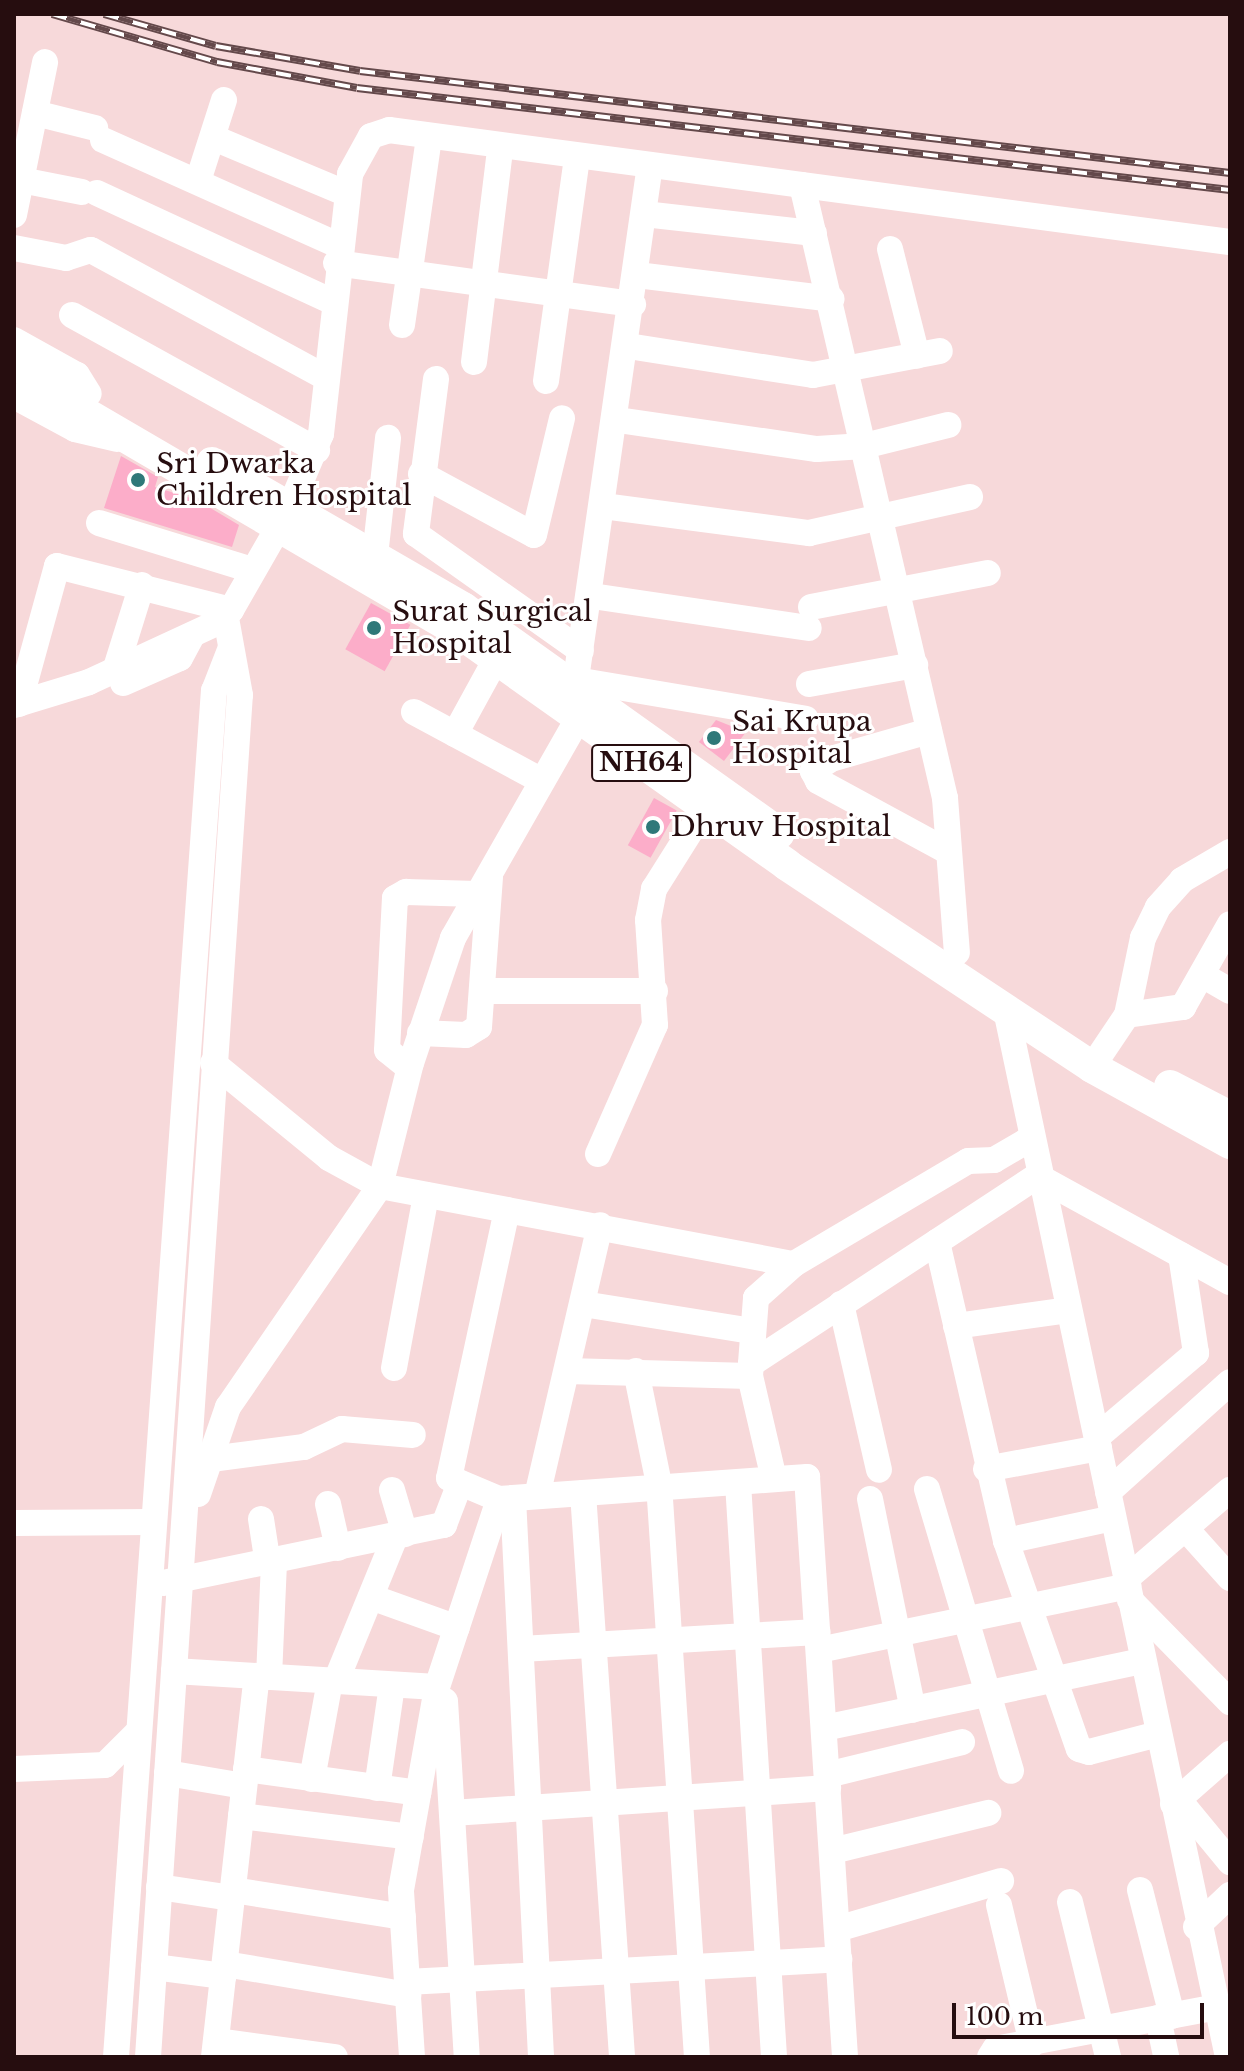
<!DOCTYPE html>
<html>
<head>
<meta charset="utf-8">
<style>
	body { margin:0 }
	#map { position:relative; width:1244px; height:2071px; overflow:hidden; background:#f7d9da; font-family:"Libre Baskerville",serif }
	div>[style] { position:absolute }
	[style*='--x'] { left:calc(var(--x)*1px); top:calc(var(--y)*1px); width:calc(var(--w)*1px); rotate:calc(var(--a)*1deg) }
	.building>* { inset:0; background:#fcadc9; transform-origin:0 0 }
	.minor>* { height:26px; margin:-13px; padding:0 13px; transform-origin:13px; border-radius:13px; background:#fff }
	.major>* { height:32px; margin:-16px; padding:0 16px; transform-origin:16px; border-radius:16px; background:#fff }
	.rail>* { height:8px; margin-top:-4px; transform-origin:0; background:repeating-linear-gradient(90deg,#fff 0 15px,#64494b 0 30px); box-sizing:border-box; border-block:2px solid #64494b }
	.dots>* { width:22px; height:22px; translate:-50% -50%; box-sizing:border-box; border:4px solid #fff; border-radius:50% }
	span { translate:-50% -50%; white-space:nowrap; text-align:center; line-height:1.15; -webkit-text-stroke:6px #fff; paint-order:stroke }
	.shield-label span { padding:2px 6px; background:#fff; border:2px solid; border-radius:6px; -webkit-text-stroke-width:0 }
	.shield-label { font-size:26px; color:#260d0f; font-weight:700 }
	.poi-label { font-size:28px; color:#260d0f }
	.left { translate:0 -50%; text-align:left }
	.frame { position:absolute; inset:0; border:16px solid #260d0f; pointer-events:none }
	.scale { position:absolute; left:952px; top:2003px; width:252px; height:36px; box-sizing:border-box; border:4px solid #260d0f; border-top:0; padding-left:10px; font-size:24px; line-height:28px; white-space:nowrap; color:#260d0f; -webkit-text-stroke:6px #fff; paint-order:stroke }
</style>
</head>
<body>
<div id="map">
	<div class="building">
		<div style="clip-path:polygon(121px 456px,158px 477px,155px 487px,197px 500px,239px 525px,232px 547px,104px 508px)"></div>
		<div style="left:371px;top:603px;width:45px;height:53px;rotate:29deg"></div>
		<div style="clip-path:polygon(716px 720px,746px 732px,724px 761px,699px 742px)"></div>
		<div style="left:654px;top:798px;width:26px;height:54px;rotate:29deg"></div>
	</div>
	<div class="minor">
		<div style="--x:35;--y:113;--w:62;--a:14"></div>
		<div style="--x:214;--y:138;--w:144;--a:22.8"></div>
		<div style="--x:103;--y:140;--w:257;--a:24.1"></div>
		<div style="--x:21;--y:180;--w:62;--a:11.1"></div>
		<div style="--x:198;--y:181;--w:85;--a:-72.2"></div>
		<div style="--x:802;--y:185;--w:629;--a:76.87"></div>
		<div style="--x:945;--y:798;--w:155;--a:85.6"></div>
		<div style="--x:97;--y:193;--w:260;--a:24.8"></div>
		<div style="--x:644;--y:214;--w:171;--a:6.4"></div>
		<div style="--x:14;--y:215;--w:156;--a:-78.5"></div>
		<div style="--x:14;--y:248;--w:53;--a:10.9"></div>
		<div style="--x:66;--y:258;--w:26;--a:-18"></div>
		<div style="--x:91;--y:250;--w:268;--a:28.5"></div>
		<div style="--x:890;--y:249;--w:110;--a:75.8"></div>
		<div style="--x:336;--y:263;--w:300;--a:7.9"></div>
		<div style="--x:637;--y:275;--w:196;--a:7"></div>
		<div style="--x:72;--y:315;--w:280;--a:28.9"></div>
		<div style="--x:402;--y:325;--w:190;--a:-81.8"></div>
		<div style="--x:14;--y:340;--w:72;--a:29.1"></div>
		<div style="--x:77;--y:375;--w:22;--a:58"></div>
		<div style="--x:628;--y:346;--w:187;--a:8.9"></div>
		<div style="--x:813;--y:375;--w:129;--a:-10.7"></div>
		<div style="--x:474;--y:362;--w:214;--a:-83"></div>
		<div style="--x:436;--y:379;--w:156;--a:97.4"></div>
		<div style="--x:416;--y:534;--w:202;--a:35.3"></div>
		<div style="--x:546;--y:381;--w:224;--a:-82.1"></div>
		<div style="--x:14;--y:396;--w:69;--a:28.4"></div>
		<div style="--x:75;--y:429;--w:43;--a:13.4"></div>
		<div style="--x:618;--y:420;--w:201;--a:8.3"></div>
		<div style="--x:817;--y:449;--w:47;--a:-3.7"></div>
		<div style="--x:864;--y:446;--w:87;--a:-14"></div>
		<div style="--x:421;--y:474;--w:128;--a:28.4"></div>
		<div style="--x:534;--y:535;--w:120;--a:-76.5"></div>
		<div style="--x:603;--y:506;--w:208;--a:7.5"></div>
		<div style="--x:809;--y:533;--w:165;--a:-12.6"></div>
		<div style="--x:99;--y:523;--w:160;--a:17.1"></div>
		<div style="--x:375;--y:556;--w:119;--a:-83.7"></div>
		<div style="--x:592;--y:596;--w:219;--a:8.4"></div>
		<div style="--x:811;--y:607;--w:180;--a:-10.9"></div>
		<div style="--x:115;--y:671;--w:90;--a:-72.6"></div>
		<div style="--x:576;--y:680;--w:233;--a:9.6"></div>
		<div style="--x:123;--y:683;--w:62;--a:-23.7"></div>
		<div style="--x:180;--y:658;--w:26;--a:-62"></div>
		<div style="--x:809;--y:684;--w:108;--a:-10.2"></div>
		<div style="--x:575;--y:686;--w:526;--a:-81.81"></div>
		<div style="--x:19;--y:704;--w:143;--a:-74.6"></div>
		<div style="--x:57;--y:566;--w:179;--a:14.2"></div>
		<div style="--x:14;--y:705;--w:78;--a:-17"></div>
		<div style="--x:89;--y:682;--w:143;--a:-24.8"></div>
		<div style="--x:219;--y:622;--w:17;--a:-45"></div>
		<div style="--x:231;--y:610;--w:119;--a:-60.2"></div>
		<div style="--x:290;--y:507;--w:79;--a:-67"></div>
		<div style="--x:321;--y:434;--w:262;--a:-83.6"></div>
		<div style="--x:350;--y:174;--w:43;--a:-61.1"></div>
		<div style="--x:371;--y:136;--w:19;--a:-18"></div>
		<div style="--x:389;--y:130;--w:848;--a:7.59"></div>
		<div style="--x:414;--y:712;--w:145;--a:28.3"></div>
		<div style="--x:929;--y:731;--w:102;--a:164.1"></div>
		<div style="--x:831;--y:759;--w:22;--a:146"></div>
		<div style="--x:813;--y:771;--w:11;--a:63"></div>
		<div style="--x:818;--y:781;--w:147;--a:28.5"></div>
		<div style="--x:455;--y:734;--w:85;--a:-61.3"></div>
		<div style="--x:1204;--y:976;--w:30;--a:30"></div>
		<div style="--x:484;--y:991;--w:171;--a:0"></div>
		<div style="--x:1006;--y:1010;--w:1070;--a:78.03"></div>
		<div style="--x:1127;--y:1015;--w:57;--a:-8.1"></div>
		<div style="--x:1183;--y:1007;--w:95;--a:-60.5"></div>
		<div style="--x:420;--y:1033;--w:46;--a:2.5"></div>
		<div style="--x:466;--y:1035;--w:15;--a:-32"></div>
		<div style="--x:479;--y:1027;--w:150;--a:-85.8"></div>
		<div style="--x:213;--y:1063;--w:150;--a:39.3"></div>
		<div style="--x:329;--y:1158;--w:58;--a:28.8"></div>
		<div style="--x:380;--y:1186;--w:421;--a:10.7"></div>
		<div style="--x:1092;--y:1067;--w:63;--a:-56.1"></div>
		<div style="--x:1127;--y:1015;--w:79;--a:-78.3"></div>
		<div style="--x:1143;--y:938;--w:34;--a:-64"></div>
		<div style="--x:1158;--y:907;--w:36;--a:-48"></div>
		<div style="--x:1182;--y:880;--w:56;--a:-30.3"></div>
		<div style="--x:409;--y:1068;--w:28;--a:-141"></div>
		<div style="--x:387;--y:1050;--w:152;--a:-87"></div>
		<div style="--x:395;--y:898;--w:13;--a:-29"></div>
		<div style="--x:406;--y:892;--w:71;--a:1.6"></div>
		<div style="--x:598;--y:1154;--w:141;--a:-66.2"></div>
		<div style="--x:655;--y:1025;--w:105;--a:-93.8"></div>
		<div style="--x:648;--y:920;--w:32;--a:-79"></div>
		<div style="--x:654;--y:889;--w:96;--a:-57.8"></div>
		<div style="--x:507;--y:1210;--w:274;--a:102.2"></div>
		<div style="--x:449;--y:1478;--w:54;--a:22.8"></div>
		<div style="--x:499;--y:1499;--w:309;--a:-4.1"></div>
		<div style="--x:807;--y:1477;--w:581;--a:86.25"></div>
		<div style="--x:937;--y:1242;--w:307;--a:77"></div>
		<div style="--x:1006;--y:1541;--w:220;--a:70.7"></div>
		<div style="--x:1079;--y:1749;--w:10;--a:17"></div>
		<div style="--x:1089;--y:1752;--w:71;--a:-14.6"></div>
		<div style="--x:583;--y:1304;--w:170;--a:9.1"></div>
		<div style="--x:841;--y:1304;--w:170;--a:77.1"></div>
		<div style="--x:956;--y:1326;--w:113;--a:-8.1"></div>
		<div style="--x:751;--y:1364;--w:342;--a:-33.3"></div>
		<div style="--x:1037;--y:1176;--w:220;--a:28.8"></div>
		<div style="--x:394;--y:1368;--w:176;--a:-79.5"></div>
		<div style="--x:567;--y:1371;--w:183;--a:1.6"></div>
		<div style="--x:636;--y:1371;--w:115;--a:78.5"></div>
		<div style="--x:659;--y:1484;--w:574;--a:86.21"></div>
		<div style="--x:1097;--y:1437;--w:130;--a:-40.3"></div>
		<div style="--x:1196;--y:1353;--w:99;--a:-98.7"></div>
		<div style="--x:211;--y:1459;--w:94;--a:-7.4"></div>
		<div style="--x:304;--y:1447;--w:42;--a:-25.3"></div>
		<div style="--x:342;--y:1429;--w:71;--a:4.8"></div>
		<div style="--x:986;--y:1469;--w:115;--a:-10.5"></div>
		<div style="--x:774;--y:1479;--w:106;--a:-103.1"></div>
		<div style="--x:750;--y:1376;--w:78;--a:-85.6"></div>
		<div style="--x:756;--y:1298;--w:51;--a:-41.8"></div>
		<div style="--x:794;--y:1264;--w:202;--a:-30.6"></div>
		<div style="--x:968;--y:1161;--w:26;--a:-2"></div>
		<div style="--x:994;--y:1160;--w:42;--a:-30.3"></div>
		<div style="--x:738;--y:1483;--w:575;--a:86.41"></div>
		<div style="--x:927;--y:1489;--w:294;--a:73.4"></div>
		<div style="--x:392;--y:1490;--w:46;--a:73.5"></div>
		<div style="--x:1108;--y:1492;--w:164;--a:-42"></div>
		<div style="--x:583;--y:1493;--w:565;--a:86.04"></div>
		<div style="--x:198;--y:1494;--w:92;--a:-71"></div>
		<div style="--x:228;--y:1407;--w:268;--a:-55.5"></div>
		<div style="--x:380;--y:1186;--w:127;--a:-75.9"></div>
		<div style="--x:411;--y:1063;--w:132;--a:-71.4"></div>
		<div style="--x:453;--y:938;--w:274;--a:-60.3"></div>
		<div style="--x:537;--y:1496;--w:278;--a:-76.9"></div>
		<div style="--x:513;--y:1498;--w:560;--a:87.13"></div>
		<div style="--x:870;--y:1499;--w:215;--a:78.5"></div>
		<div style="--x:328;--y:1504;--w:45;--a:77.2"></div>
		<div style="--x:261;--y:1519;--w:46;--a:81.2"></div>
		<div style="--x:14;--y:1523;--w:137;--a:-0.4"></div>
		<div style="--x:1186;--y:1529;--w:66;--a:48.1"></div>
		<div style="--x:1006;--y:1541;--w:109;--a:-12.1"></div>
		<div style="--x:1126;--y:1579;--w:137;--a:-40.6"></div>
		<div style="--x:163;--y:1583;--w:287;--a:-11.7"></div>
		<div style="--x:444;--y:1525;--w:45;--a:-69.1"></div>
		<div style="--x:371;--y:1597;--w:91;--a:19.8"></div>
		<div style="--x:1130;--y:1600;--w:143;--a:45.6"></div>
		<div style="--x:521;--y:1649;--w:297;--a:-3.3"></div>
		<div style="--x:819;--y:1650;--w:316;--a:-11.7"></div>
		<div style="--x:174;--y:1671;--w:263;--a:3.5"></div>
		<div style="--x:269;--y:1677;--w:114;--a:-87.5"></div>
		<div style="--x:336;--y:1681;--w:156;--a:-67.7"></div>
		<div style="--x:445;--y:1701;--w:357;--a:86.5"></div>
		<div style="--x:824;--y:1728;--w:326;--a:-11.9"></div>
		<div style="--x:14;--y:1769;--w:91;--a:-2.5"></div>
		<div style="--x:105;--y:1765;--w:45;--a:-45"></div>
		<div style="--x:246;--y:1769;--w:174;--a:7.9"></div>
		<div style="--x:167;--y:1773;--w:78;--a:9.6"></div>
		<div style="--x:827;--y:1775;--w:139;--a:-13.7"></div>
		<div style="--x:312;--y:1779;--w:100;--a:-79.6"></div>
		<div style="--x:377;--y:1788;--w:104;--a:-81.7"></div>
		<div style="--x:1178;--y:1799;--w:82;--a:50.5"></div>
		<div style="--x:1173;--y:1804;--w:76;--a:-41.3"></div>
		<div style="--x:452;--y:1813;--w:377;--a:-3.8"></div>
		<div style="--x:241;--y:1816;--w:171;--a:7"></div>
		<div style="--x:832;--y:1851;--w:161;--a:-13.7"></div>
		<div style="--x:159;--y:1887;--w:74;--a:8.6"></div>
		<div style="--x:233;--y:1890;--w:172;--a:9"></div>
		<div style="--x:1140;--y:1890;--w:130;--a:75.7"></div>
		<div style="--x:1070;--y:1902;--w:160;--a:76.2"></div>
		<div style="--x:999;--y:1905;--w:143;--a:76.6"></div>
		<div style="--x:1196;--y:1927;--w:47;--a:-43.3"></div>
		<div style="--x:837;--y:1929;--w:171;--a:-16.3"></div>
		<div style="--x:225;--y:1964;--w:186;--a:9.6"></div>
		<div style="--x:154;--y:1967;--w:70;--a:7.4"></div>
		<div style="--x:407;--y:1982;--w:433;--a:-3"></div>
		<div style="--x:1158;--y:2018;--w:40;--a:78"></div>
		<div style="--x:216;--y:2041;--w:120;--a:7.7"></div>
		<div style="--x:116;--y:2057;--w:1370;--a:-85.9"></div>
		<div style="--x:214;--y:691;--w:44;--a:-68.7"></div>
		<div style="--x:148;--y:2057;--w:1365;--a:-86.14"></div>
		<div style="--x:240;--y:695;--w:78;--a:-100.3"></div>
		<div style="--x:214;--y:2057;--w:383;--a:-83.6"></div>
		<div style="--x:412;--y:2057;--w:167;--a:-93.8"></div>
		<div style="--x:401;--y:1890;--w:206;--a:-79.9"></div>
		<div style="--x:437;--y:1687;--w:198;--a:-71.7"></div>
		<div style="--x:990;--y:2057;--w:9;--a:-58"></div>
		<div style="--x:995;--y:2049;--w:227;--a:-10.7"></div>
	</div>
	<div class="major">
		<div style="--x:14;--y:364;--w:43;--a:28.9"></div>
		<div style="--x:52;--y:385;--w:35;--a:43"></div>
		<div style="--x:78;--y:409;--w:431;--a:30.3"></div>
		<div style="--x:450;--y:626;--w:413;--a:35.3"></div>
		<div style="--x:787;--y:865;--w:366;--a:33.5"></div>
		<div style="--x:1092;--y:1067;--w:158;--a:28.8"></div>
		<div style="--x:212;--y:463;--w:290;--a:30"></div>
		<div style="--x:463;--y:608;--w:388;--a:35.5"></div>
		<div style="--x:1170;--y:1086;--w:68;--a:27.3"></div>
	</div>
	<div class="rail">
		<div style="--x:52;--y:14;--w:172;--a:16.2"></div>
		<div style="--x:217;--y:62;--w:142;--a:10.5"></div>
		<div style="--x:357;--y:88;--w:879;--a:6.66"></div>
		<div style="--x:104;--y:14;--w:116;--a:15.9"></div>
		<div style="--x:216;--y:46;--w:146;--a:9.8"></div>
		<div style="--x:360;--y:71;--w:876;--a:6.69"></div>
	</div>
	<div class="dots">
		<div style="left:138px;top:480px;background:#2f7879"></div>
		<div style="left:374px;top:628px;background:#2f7879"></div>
		<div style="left:714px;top:738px;background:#2f7879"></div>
		<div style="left:653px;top:827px;background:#2f7879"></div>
	</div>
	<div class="shield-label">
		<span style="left:641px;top:763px">NH64</span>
	</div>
	<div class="poi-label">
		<span class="left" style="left:156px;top:480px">Sri Dwarka<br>Children Hospital</span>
		<span class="left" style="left:392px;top:628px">Surat Surgical<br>Hospital</span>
		<span class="left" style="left:732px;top:738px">Sai Krupa<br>Hospital</span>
		<span class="left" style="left:671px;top:827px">Dhruv Hospital</span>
	</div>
	<div class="frame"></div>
	<div class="scale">100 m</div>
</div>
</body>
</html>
